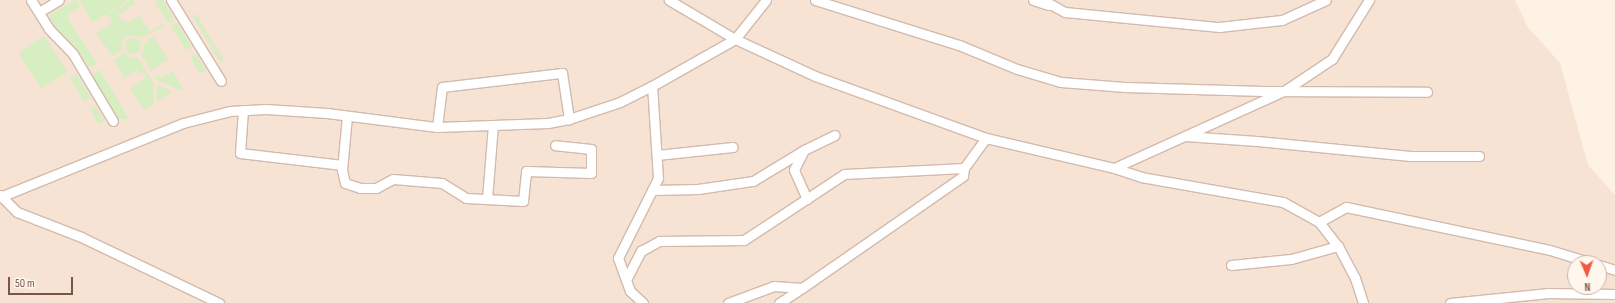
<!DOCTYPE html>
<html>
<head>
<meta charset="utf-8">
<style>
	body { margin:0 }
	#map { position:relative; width:1615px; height:303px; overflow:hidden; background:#fef2e5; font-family:"Sofia Sans Condensed",sans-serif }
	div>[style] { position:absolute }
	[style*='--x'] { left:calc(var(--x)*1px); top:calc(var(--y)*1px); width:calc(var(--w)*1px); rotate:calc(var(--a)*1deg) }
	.residential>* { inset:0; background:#f6e3d3 }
	.green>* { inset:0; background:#d7edc2; transform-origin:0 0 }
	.round { border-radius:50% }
	.roads { filter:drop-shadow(1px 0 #d3baac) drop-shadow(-1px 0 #d3baac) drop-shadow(0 1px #d3baac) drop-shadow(0 -1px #d3baac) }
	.minor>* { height:9px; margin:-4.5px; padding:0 4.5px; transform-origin:4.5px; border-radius:4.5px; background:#fff }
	span { translate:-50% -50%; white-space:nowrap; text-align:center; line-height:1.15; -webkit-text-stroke:4px #fff6ed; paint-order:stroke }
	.north { position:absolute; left:1567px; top:255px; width:40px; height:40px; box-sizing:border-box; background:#fff6ed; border:1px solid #c9b6ab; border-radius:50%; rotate:178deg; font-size:11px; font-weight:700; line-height:16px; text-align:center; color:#795548 }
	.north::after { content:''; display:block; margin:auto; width:14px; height:18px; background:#f05a42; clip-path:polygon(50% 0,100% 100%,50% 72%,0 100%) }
	.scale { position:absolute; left:8px; top:277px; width:65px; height:18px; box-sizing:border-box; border:2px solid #795548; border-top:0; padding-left:5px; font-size:12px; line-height:14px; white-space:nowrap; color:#795548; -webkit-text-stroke:3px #fff6ed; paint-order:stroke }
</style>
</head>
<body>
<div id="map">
	<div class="residential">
		<div style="clip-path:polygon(evenodd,0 0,1515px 0,1527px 26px,1560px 63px,1588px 165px,1615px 195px,1615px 303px,0 303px,0 0,1575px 263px,1599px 263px,1599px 287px,1575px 287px,1575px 263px)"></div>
	</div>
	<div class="green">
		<div style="clip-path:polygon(75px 0,77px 0,81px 6px,68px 14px,69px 16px,67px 17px,97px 64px,89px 68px,80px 53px,55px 26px,49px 15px)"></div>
		<div style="clip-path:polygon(82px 0,126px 0,127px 1px,93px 22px,80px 1px)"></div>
		<div style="clip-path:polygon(128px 0,133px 0,135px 4px,118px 15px,122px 21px,125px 20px,128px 23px,140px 16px,150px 31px,163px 24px,164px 26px,141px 38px,135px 35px,127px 36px,122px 41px,122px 50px,112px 56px,96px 33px,113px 22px,110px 16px,107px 17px,106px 15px,129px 2px)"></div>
		<div style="clip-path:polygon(158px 0,163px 0,174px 20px,168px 23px,155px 2px)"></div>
		<div style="left:196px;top:14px;width:54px;height:4px;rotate:59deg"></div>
		<div style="left:177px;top:23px;width:28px;height:7px;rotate:58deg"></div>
		<div style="left:44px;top:36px;width:43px;height:31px;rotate:57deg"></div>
		<div style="clip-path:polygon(153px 37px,168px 59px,152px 70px,155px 77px,159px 75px,161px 78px,173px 71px,183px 88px,179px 90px,157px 80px,141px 54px,144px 48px,144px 43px)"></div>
		<div class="round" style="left:125px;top:38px;width:16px;height:16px"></div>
		<div style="clip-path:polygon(124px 53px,130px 57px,137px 57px,154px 83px,153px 104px,144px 110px,130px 89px,146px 78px,143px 72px,140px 74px,137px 70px,125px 78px,114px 60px)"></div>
		<div style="left:196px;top:54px;width:19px;height:7px;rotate:58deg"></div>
		<div style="clip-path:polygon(100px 70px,129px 119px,117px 119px,92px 74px)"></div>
		<div style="left:76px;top:74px;width:28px;height:8px;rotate:58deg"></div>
		<div style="clip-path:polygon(158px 85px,172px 92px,157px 102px,157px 87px)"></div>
		<div style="left:96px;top:106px;width:17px;height:7px;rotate:59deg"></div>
	</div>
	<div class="roads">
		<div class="minor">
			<div style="--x:31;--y:0;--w:34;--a:58"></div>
			<div style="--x:49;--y:29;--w:35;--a:46"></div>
			<div style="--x:73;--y:54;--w:78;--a:59.2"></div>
			<div style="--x:171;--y:0;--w:95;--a:58.3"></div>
			<div style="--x:766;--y:0;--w:50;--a:128.5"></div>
			<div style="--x:735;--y:39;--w:88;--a:24.8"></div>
			<div style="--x:815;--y:76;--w:182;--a:19.9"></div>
			<div style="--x:986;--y:138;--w:131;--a:13.2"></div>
			<div style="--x:1114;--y:168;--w:28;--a:18"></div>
			<div style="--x:1141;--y:177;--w:144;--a:10"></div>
			<div style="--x:1283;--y:202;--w:41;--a:29.1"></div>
			<div style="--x:1319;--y:222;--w:31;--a:52"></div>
			<div style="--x:1338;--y:246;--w:36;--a:62"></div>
			<div style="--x:1355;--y:278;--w:26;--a:72"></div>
			<div style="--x:815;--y:0;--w:151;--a:17.4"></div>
			<div style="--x:959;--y:45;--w:63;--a:22.5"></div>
			<div style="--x:1017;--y:69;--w:46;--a:16.5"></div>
			<div style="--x:1061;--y:82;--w:64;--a:4.5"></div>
			<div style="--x:1125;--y:87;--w:138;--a:1.7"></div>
			<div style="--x:1263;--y:91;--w:164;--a:0.3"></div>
			<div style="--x:1033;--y:0;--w:16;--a:18"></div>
			<div style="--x:1043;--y:0;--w:25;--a:29"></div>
			<div style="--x:1065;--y:12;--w:155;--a:5.6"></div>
			<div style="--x:1219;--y:27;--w:63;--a:-6.3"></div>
			<div style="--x:1282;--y:20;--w:48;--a:-24.4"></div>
			<div style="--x:39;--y:12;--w:23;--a:-31"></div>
			<div style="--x:243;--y:110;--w:43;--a:94"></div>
			<div style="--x:240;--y:153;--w:103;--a:6.7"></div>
			<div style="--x:347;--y:116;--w:54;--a:95.3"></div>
			<div style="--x:342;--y:170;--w:13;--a:77"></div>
			<div style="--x:345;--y:183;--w:16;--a:18"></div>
			<div style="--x:360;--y:188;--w:16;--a:0"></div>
			<div style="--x:376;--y:188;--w:19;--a:-28"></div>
			<div style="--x:393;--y:179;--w:49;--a:4.7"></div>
			<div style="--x:442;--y:183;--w:28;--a:32"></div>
			<div style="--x:466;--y:198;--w:57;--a:3"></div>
			<div style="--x:523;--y:201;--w:30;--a:-84"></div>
			<div style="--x:526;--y:171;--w:65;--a:1.8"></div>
			<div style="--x:591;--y:173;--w:24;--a:-90"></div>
			<div style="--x:591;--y:149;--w:36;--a:-174"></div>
			<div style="--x:437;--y:127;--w:40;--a:-82.9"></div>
			<div style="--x:442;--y:87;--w:121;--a:-6.7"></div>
			<div style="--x:562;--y:73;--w:47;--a:81.3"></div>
			<div style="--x:1185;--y:136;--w:72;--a:4"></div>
			<div style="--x:1257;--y:141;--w:154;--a:5.6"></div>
			<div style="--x:1410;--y:156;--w:69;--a:0"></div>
			<div style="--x:804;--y:150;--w:22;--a:117"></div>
			<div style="--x:794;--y:170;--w:32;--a:66"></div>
			<div style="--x:657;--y:155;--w:76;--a:-6"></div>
			<div style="--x:1114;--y:168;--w:187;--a:-24.4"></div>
			<div style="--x:1284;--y:91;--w:58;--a:-33.7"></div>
			<div style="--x:1332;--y:59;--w:70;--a:-57.9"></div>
			<div style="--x:652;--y:190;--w:46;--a:-1.2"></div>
			<div style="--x:698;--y:189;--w:56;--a:-8.3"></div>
			<div style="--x:753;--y:181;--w:60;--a:-31.3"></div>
			<div style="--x:804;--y:150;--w:34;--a:-26"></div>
			<div style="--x:0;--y:195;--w:24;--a:45"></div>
			<div style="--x:17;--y:212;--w:69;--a:21.3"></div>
			<div style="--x:81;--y:237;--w:153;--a:25.6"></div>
			<div style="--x:0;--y:197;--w:197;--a:-22"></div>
			<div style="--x:183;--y:123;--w:49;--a:-14.3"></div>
			<div style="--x:230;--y:111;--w:36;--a:-3"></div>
			<div style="--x:266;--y:109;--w:61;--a:3.8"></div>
			<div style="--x:327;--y:113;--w:111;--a:7.3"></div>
			<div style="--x:437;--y:127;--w:111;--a:-2.1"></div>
			<div style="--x:548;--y:123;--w:21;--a:-11"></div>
			<div style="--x:569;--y:119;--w:54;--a:-18.4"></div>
			<div style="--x:620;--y:102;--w:36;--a:-27"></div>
			<div style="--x:652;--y:86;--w:95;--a:-29.5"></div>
			<div style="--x:735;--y:39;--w:77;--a:-149.4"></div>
			<div style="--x:487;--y:199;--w:74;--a:-85.4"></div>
			<div style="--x:1319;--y:222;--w:31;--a:-29"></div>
			<div style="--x:1346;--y:207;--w:208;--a:11.9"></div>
			<div style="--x:1550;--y:250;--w:44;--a:17.2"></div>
			<div style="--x:1231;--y:265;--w:60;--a:-5.7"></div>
			<div style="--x:1291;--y:259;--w:49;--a:-15.5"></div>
			<div style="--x:1599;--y:265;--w:17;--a:17"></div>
			<div style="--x:626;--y:280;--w:33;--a:-63"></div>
			<div style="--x:641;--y:251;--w:21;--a:-29"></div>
			<div style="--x:659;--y:241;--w:85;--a:-0.7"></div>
			<div style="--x:744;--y:240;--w:120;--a:-33.4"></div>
			<div style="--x:844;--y:174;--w:120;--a:-2.9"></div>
			<div style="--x:643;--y:303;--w:18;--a:-137"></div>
			<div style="--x:630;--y:291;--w:35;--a:-110"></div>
			<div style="--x:618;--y:258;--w:89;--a:-63.4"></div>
			<div style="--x:658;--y:178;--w:92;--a:-93.7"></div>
			<div style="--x:728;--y:303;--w:49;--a:-20.3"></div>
			<div style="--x:774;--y:286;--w:28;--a:4"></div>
			<div style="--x:802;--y:288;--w:196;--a:-34.8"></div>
			<div style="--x:963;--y:176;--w:8;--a:-83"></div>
			<div style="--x:964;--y:168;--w:37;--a:-54"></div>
			<div style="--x:779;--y:303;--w:27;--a:-33"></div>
			<div style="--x:1450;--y:303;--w:99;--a:-5.8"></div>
			<div style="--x:1548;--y:293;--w:67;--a:0.9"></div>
		</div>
	</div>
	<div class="north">N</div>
	<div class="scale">50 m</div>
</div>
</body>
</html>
